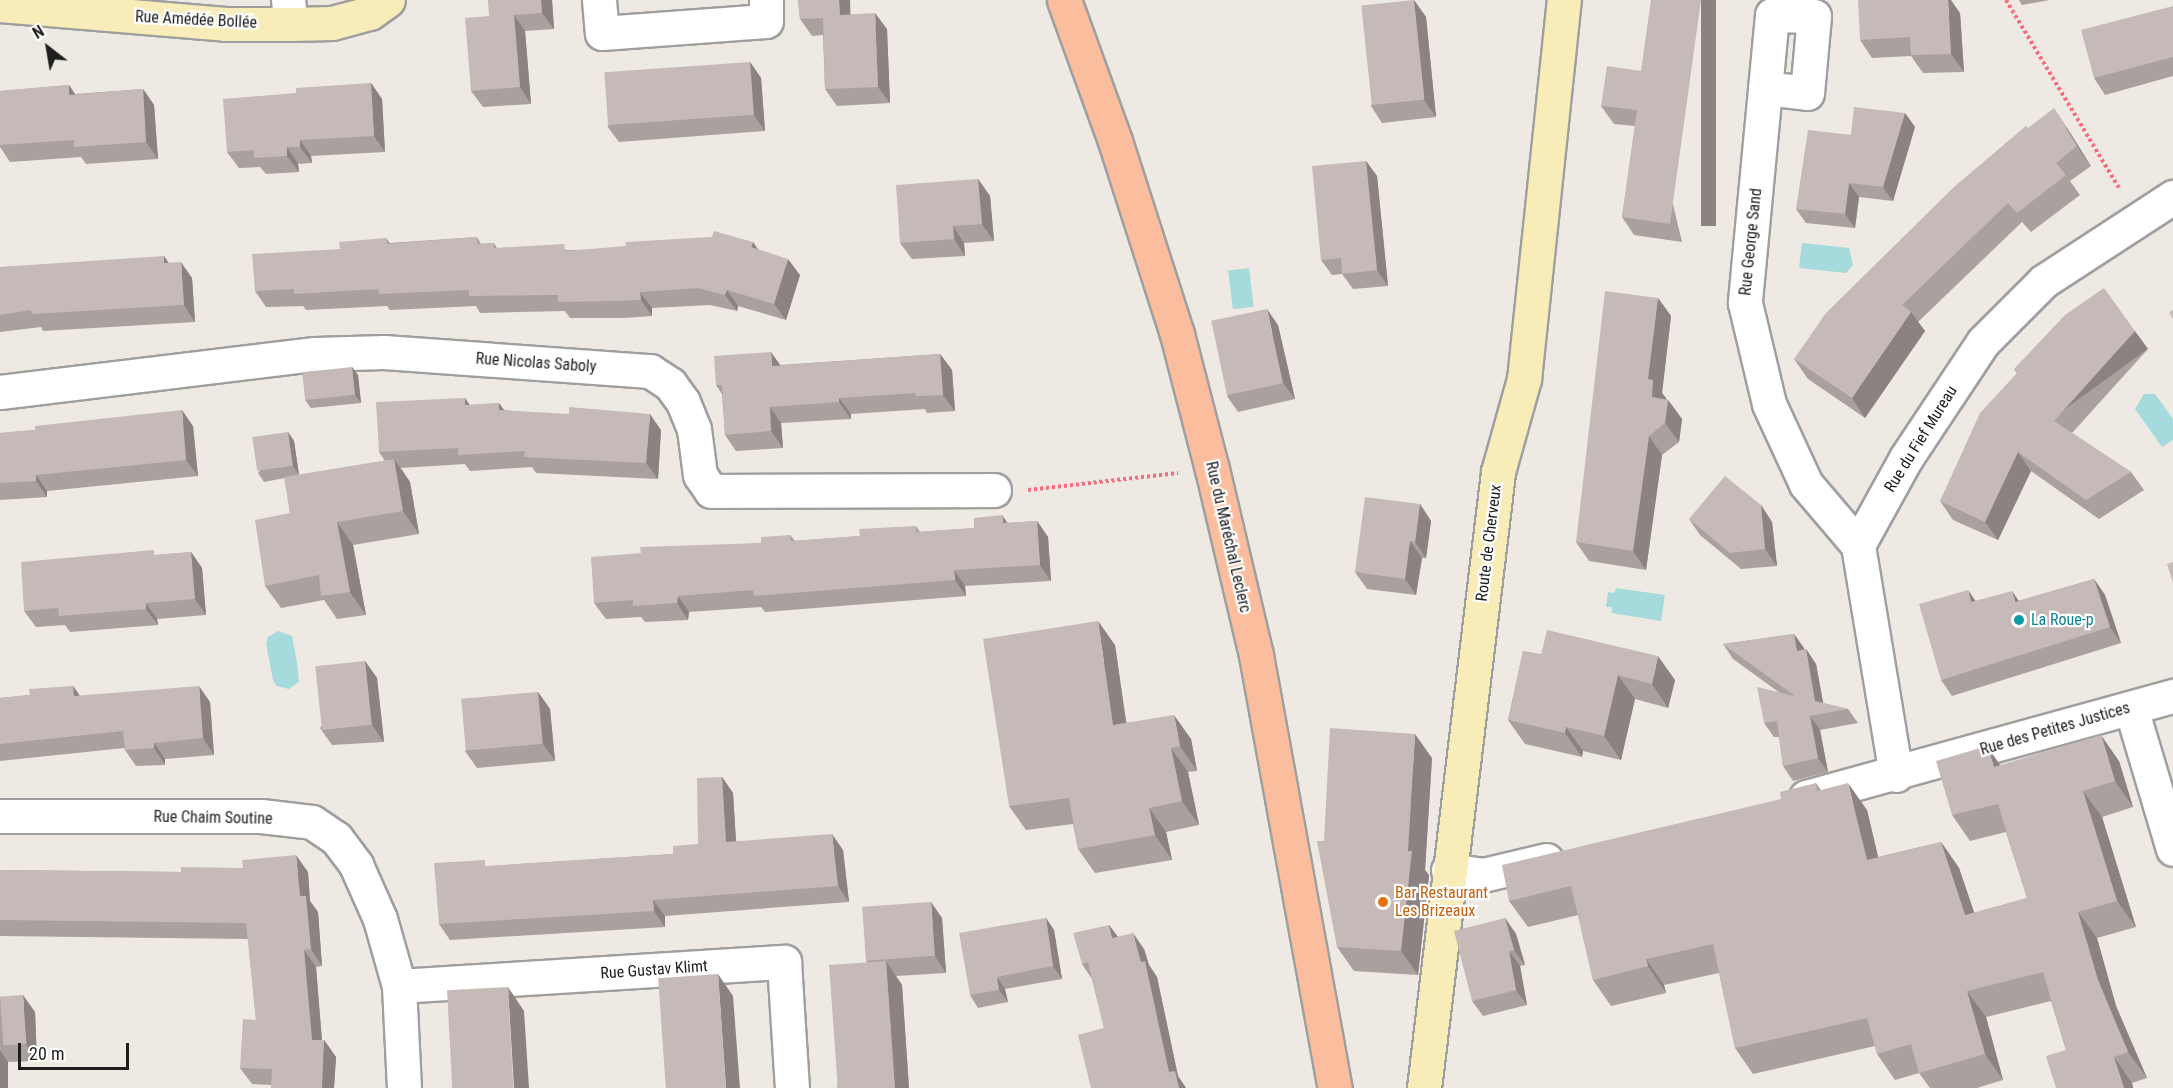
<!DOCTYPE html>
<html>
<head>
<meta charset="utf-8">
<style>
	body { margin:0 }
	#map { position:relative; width:2173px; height:1088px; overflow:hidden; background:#efe9e4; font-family:"Roboto Condensed",sans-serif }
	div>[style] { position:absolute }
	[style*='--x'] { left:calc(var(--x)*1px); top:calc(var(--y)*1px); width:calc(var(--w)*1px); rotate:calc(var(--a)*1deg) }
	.water>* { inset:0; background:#a5dbdc; transform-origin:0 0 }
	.path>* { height:4px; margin-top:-2px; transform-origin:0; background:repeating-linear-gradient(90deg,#f76d7e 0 3px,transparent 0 6px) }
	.roads { filter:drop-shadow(2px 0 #9f9f9f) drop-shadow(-2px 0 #9f9f9f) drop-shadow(0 2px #9f9f9f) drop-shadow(0 -2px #9f9f9f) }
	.street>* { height:33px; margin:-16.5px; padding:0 16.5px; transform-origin:16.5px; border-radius:16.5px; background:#fff }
	.secondary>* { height:33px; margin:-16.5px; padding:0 16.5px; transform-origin:16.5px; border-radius:16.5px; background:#f8edb9 }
	.primary>* { height:33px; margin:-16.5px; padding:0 16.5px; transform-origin:16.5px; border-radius:16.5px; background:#fabe9e }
	.wall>* { inset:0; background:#aaa09e }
	.shaded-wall>* { inset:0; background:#8b8281; transform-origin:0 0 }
	.building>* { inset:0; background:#c6bab8; transform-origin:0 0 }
	.dots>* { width:16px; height:16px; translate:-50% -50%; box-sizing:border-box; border:3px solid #fff; border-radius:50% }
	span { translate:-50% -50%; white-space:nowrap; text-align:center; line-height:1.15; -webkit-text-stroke:4.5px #fff; paint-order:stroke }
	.street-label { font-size:16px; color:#1e1e1e }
	.culture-label { font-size:16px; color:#0d838f }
	.left { translate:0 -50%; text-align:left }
	.food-label { font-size:16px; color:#c56008 }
	.north { position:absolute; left:18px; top:18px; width:60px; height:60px; -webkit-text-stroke:4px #fff; paint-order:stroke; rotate:329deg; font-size:16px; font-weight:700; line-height:24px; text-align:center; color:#1e1e1e }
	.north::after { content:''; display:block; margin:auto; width:21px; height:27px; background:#1e1e1e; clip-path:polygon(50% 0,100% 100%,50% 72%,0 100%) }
	.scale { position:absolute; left:18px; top:1043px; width:111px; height:27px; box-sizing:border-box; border:3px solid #1e1e1e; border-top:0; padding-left:8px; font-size:18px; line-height:21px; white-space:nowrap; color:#1e1e1e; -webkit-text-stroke:4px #fff; paint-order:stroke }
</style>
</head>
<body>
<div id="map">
	<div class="water">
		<div style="clip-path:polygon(1802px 243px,1849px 248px,1853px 265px,1846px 273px,1799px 268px)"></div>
		<div style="left:1249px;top:268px;width:39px;height:21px;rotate:83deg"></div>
		<div style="clip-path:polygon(2144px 394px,2155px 394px,2173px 419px,2173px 440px,2162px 447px,2135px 409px)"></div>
		<div style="clip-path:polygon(1616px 588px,1665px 595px,1661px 621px,1612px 613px,1612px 607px,1606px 607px,1608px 592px,1614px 593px)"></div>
		<div style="clip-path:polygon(278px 631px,292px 636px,297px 662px,299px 682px,289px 689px,276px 686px,273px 680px,266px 644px,268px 637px)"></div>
	</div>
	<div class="path">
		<div style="--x:2006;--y:0;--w:222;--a:59"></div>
		<div style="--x:1028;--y:490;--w:151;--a:-6.5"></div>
	</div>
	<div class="roads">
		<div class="street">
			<div style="--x:288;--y:0;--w:24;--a:83"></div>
			<div style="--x:599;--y:0;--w:33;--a:85"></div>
			<div style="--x:602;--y:33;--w:164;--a:-4.2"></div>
			<div style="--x:766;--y:21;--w:21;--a:-90"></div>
			<div style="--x:1765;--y:88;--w:42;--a:6.8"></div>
			<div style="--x:1807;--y:93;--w:77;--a:-84.8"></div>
			<div style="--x:1814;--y:16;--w:42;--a:-178.6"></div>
			<div style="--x:1772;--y:15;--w:289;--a:95.4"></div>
			<div style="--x:1745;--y:303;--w:104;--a:76.6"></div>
			<div style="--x:1769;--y:404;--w:88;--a:65.2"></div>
			<div style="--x:1806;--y:484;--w:80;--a:49.6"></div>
			<div style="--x:0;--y:392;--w:317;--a:-6.9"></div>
			<div style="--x:315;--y:354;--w:69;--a:-1.7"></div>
			<div style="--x:384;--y:352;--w:267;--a:4.1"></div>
			<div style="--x:650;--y:371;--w:24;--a:33"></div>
			<div style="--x:670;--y:384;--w:22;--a:54"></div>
			<div style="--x:683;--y:402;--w:29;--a:68"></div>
			<div style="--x:694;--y:429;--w:46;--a:82.6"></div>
			<div style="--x:700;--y:475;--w:19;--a:55"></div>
			<div style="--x:711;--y:491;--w:283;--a:-0.2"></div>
			<div style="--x:2131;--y:708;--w:147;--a:73.4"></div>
			<div style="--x:1896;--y:775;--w:233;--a:-99.4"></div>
			<div style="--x:1858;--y:545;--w:99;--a:-61.1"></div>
			<div style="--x:1906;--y:458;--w:139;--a:-56.4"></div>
			<div style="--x:1983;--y:342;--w:86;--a:-45"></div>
			<div style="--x:2044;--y:281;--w:154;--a:-33.1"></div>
			<div style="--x:1806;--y:797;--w:381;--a:-15.4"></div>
			<div style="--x:0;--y:816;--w:261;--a:0"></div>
			<div style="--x:261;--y:816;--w:51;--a:6.7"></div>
			<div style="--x:312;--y:822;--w:29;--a:34"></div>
			<div style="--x:336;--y:838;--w:34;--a:53"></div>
			<div style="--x:356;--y:865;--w:59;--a:66"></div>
			<div style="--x:380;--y:919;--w:70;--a:74.2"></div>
			<div style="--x:399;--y:986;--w:102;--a:87.2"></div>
			<div style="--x:1448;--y:870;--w:35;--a:8"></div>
			<div style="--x:1483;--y:875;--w:65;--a:-13.4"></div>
			<div style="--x:399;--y:986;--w:386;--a:-3.6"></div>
			<div style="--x:784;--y:962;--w:126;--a:86.4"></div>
		</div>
		<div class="secondary">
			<div style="--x:0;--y:5;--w:226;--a:4.8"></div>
			<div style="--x:225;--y:24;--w:66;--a:0"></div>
			<div style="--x:291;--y:24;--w:41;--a:-1.4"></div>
			<div style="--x:332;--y:23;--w:39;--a:-15"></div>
			<div style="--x:370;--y:13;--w:22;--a:-36"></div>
			<div style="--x:1424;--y:1088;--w:620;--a:-83.15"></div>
			<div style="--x:1498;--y:472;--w:97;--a:-74.4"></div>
			<div style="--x:1524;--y:379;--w:381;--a:-84"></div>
		</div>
		<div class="primary">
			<div style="--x:1064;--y:0;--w:150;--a:70.1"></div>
			<div style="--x:1115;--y:141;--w:203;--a:72.2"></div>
			<div style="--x:1177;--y:334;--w:139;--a:75.5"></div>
			<div style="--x:1212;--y:469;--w:191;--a:76.7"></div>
			<div style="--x:1256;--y:655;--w:440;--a:79.7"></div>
		</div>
	</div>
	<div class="wall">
		<div style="clip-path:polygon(552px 0,554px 29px,525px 31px,531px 104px,483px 107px,471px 91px,489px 16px)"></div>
		<div style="clip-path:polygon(798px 0,850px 0,850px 14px,887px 29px,890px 103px,837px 106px,825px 89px,823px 35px,812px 36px,800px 19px)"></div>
		<div style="clip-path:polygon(1414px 0,1426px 17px,1436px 117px,1382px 123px,1371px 106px)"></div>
		<div style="clip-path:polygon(2019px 0,2050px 0,2022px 5px)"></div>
		<div style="clip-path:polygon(2173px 6px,2173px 76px,2105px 95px,2094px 78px)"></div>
		<div style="clip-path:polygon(1960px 13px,1964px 72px,1923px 73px,1911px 56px,1872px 58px,1860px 40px)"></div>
		<div style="clip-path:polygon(750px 62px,761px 78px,765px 131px,619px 142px,607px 126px)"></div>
		<div style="clip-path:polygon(1641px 71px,1682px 242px,1634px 235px,1622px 217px,1635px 126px,1614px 124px,1601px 106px)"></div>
		<div style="clip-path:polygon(371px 83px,382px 99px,385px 152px,311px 156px,312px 163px,298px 164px,299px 172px,266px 174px,260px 167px,239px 168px,227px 152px,296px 93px)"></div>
		<div style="clip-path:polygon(69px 85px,75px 94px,143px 89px,154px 105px,158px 159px,86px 164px,81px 157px,10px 162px,0 147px,0 91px)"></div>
		<div style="clip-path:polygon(1905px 113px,1915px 127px,1893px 201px,1859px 197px,1855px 228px,1806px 223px,1796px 209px,1851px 135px)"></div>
		<div style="clip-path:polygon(2028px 128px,2067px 128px,2091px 166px,2070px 181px,2080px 195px,2031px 232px,2022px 222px,1918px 322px,1925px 331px,1865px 418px,1808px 379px,1794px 359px)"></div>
		<div style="clip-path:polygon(1366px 161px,1377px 176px,1388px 286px,1353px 289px,1342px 274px,1332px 275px,1321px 260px)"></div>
		<div style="clip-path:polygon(978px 179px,990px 196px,994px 241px,964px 243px,965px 256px,912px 259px,900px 243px)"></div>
		<div style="clip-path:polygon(477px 237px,481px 244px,494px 243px,497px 248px,569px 250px,758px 249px,800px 275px,786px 320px,738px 306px,737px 311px,710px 305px,652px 308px,652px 316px,624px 318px,570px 318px,565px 311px,480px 313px,476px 306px,390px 310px,387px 306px,306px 310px,303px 306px,266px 307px,255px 291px,340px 249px,386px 238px,390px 243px)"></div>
		<div style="clip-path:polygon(168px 263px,192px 278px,195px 322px,43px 331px,41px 327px,0 332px,0 267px)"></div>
		<div style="clip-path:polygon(1658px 298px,1671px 316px,1662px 393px,1666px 399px,1668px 400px,1682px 419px,1679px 442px,1662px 455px,1646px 570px,1589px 561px,1576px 542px)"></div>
		<div style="clip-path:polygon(1278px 325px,1295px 399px,1238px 412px,1227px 396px)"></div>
		<div style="clip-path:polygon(2148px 349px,2072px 433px,2131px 472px,2144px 490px,2099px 519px,2031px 471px,1998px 540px,1953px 520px,1940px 501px,2017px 373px,2014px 369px)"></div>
		<div style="clip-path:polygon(940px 354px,952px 370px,955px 411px,927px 413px,925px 409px,851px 414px,851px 419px,781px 423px,783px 448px,736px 451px,725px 435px,722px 394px,716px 385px,780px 365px)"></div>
		<div style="clip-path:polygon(352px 367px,358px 375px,361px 403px,311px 408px,305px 400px)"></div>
		<div style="clip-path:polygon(499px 403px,504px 410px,661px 430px,658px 479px,536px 473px,532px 467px,470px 471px,465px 464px,401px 468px,410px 482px,419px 534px,353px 545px,366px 615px,337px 619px,324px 600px,281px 608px,265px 586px,290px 513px,285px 478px,264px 482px,258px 473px,288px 432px,294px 441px,299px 475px,385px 461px,379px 452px,470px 405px)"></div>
		<div style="clip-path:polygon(193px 426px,198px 476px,47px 491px,47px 497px,0 500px,0 433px,35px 430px)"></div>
		<div style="clip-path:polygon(1420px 504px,1431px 521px,1426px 558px,1422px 558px,1416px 595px,1367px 589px,1355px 572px)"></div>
		<div style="clip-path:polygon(1761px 505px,1772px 522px,1777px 566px,1741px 569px,1700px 535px,1689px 519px)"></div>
		<div style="clip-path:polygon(1037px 521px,1048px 537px,1051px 581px,965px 586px,966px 596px,765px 612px,761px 607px,689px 612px,688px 620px,645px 622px,641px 617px,606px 619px,594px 603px,641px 553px,761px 543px,790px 535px,795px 541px,860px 536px,916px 526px,920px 532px,974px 528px,1007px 523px)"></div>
		<div style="clip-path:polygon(191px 552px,202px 568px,206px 615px,157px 619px,158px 625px,70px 632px,65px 625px,36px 627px,24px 611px,158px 555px)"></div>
		<div style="clip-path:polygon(2094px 579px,2105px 595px,2121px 643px,1952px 696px,1941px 680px,2018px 601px)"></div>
		<div style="clip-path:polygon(1794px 634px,1804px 649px,1806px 649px,1816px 664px,1823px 703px,1848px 709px,1858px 723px,1820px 730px,1828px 772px,1793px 781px,1783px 766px,1779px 737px,1774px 737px,1764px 723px,1780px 693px,1733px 659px,1723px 644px)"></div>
		<div style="clip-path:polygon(1115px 645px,1126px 722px,1191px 739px,1197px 771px,1188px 772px,1199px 825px,1166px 832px,1172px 860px,1095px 873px,1078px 849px,1073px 824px,1026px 830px,1009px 806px)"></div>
		<div style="clip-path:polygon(1523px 651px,1675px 680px,1668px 708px,1635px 699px,1621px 760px,1583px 751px,1582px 757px,1525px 744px,1508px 720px)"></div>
		<div style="clip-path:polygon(365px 661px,377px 678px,384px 742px,332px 745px,320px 728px)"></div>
		<div style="clip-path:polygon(73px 686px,80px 696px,210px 702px,214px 755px,165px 759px,165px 765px,136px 766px,125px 750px,124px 748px,0 761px,0 698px,30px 695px)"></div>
		<div style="clip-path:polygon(538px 692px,550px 709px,555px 761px,477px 768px,465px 751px)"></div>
		<div style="clip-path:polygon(1432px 758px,1425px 870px,1429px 875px,1418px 975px,1354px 971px,1337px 947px,1324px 841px)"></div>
		<div style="clip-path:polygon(2119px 761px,2133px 807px,2102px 817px,2136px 927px,2097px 938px,2116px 1006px,2147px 1078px,2132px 1083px,2133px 1088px,2056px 1088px,2066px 1050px,2051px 1001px,1986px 1017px,2003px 1080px,1977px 1088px,1930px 1088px,1919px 1073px,1895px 1080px,1877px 1054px,1875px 1046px,1753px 1074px,1735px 1048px,1719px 973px,1664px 985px,1666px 993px,1611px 1006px,1593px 980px,1578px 915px,1528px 927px,1509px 901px,1781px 799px,1816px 783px,1821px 790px,1867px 810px,1878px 857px,1941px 842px,1959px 868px,1974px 913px,2027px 898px,2006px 832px,1970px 841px,1952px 815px,2000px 765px)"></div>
		<div style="clip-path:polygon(722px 777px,733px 793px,736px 841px,843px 850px,849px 902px,665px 916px,665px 927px,450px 940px,439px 924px,489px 866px,673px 854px,698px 844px)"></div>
		<div style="clip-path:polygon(0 870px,181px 872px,308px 872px,310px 901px,318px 912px,322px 966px,316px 967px,322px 1040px,324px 1040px,336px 1057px,334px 1088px,271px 1088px,271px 1085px,252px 1084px,240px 1068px,256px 1020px,248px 939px,0 936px)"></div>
		<div style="clip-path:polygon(942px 918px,946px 973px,896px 976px,902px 985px,909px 1088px,837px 1088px,867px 963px,866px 961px)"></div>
		<div style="clip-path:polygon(1046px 918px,1054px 930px,1062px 979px,1005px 989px,1008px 1002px,978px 1008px,970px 995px)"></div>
		<div style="clip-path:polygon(1505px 918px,1516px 934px,1525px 965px,1520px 966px,1527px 1005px,1483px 1016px,1472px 1001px)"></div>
		<div style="clip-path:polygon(1109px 925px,1118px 937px,1144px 949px,1149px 965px,1157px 977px,1178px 1076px,1186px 1088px,1091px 1088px,1104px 1028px,1092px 979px,1082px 964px)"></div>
		<div style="clip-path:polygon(0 997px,35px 1012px,37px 1061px,8px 1062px,8px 1088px,0 1088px)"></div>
	</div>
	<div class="shaded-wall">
		<div style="clip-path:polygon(541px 0,552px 0,554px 29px,542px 13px)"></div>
		<div style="clip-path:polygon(839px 0,850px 0,851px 32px,840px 15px)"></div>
		<div style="clip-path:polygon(1414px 0,1426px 17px,1436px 117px,1424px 100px)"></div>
		<div style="left:1701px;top:0;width:15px;height:226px"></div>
		<div style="clip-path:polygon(1948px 0,1951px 0,1960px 13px,1964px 72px,1951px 54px)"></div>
		<div style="clip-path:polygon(875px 13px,887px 29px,890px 103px,878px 87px)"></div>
		<div style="clip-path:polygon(514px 15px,525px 31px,531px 104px,520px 87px)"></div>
		<div style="clip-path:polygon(750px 62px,761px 78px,765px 131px,754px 115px)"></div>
		<div style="clip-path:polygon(371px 83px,382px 99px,385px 152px,374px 136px)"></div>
		<div style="clip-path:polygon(69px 85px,80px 102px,69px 95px)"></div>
		<div style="clip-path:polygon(143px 89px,154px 105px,158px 159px,146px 142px)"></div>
		<div style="clip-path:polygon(2054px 108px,2067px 128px,2091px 166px,2077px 146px)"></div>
		<div style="clip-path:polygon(1905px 113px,1915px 127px,1893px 201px,1883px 187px)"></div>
		<div style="clip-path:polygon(300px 140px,311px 156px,312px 163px,300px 147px)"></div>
		<div style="clip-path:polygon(287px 147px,298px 164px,299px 172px,287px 156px)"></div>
		<div style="clip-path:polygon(1366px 161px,1377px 176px,1388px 286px,1377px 270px)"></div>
		<div style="clip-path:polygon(978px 179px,990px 196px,994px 241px,982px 224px)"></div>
		<div style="clip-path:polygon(1849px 183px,1859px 197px,1855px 228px,1845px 214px)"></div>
		<div style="clip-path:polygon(953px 226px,964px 243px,965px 256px,954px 239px)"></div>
		<div style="clip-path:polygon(753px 242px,764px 258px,751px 247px)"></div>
		<div style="clip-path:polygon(164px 256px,175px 272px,164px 263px)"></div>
		<div style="clip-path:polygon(788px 259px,800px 275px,786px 320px,774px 304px)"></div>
		<div style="clip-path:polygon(181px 262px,192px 278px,195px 322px,184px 305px)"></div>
		<div style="clip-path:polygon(727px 290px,738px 306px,737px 311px,725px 295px)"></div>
		<div style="clip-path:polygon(640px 292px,652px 308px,652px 316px,641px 300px)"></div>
		<div style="clip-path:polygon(1658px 298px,1671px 316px,1662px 393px,1666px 398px,1665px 416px,1652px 397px,1648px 379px)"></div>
		<div style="clip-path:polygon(1267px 309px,1278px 325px,1295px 399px,1283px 383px)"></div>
		<div style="clip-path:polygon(1911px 312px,1925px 331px,1865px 418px,1852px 398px)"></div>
		<div style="left:2135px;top:331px;width:22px;height:121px;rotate:54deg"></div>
		<div style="clip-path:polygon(771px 352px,783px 369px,772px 366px)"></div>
		<div style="clip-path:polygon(940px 354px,952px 370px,955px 411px,943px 395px)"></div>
		<div style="clip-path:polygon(352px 367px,358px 375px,361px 403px,355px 395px)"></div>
		<div style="clip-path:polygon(465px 398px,476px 414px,465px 405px)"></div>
		<div style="clip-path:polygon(839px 398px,851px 414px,851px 419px,839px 402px)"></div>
		<div style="clip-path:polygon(1668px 400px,1682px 419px,1679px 442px,1665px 423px)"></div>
		<div style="clip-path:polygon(499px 403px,510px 419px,499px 410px)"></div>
		<div style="clip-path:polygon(770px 407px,781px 423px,783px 448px,771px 431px)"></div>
		<div style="clip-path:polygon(182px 410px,193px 426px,198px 476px,186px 460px)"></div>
		<div style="clip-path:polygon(650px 414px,661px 430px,658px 479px,646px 463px)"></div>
		<div style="clip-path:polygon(288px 432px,294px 441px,299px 475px,293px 466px)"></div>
		<div style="clip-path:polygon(1649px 436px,1662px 455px,1646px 570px,1633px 551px)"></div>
		<div style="clip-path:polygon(2018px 452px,2031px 471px,1998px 540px,1985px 522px)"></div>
		<div style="clip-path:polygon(394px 459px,410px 482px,419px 534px,403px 511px)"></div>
		<div style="clip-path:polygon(36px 475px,47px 491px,47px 497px,36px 481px)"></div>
		<div style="clip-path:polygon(1420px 504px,1431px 521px,1426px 558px,1415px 542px)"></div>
		<div style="clip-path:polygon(1761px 505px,1772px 522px,1777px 566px,1765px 549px)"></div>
		<div style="clip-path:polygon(1002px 515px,1013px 531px,1003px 523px)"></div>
		<div style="clip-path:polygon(1037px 521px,1048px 537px,1051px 581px,1040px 565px)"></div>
		<div style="clip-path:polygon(337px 522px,353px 545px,366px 615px,350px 592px)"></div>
		<div style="clip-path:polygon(1410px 541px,1422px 558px,1416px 595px,1405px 579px)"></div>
		<div style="clip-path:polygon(191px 552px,202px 568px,206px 615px,195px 599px)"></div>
		<div style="clip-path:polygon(954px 570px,965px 586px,966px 596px,955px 580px)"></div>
		<div style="clip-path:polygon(2094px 579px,2105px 595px,2121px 643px,2110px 627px)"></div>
		<div style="clip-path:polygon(1968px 590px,1979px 606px,1971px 602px)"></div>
		<div style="clip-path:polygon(2012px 591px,2023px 607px,2015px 602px)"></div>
		<div style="clip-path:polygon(678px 596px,689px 612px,688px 620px,677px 603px)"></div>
		<div style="clip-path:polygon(146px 603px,157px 619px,158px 625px,146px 609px)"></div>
		<div style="clip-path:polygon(1098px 621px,1115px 645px,1130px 749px,1113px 725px)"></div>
		<div style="clip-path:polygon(1794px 634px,1804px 648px,1807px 666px,1797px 651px)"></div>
		<div style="clip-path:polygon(1806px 649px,1816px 664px,1825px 713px,1815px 701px)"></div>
		<div style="clip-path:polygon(1658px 656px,1675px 680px,1668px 708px,1652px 684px)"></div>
		<div style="clip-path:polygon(365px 661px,377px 678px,384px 742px,372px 725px)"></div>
		<div style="clip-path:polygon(1618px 675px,1635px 699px,1621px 760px,1604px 736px)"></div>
		<div style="clip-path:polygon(73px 686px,84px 702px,74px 696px)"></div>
		<div style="clip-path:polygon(199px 686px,210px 702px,214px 755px,203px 738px)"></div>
		<div style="clip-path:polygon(538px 692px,550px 709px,555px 761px,543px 744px)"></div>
		<div style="clip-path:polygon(1174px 715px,1191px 739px,1197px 771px,1180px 746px)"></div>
		<div style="clip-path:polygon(1810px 716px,1820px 730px,1828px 772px,1818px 758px)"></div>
		<div style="clip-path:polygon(1566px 727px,1583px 751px,1582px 757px,1565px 733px)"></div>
		<div style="clip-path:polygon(1415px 734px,1432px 758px,1425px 870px,1429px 875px,1418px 975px,1401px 951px)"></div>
		<div style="clip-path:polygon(2101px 735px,2119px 761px,2133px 807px,2115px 781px)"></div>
		<div style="clip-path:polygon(154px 743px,165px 759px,165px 765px,154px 748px)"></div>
		<div style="clip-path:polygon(1987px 746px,2005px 772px,1994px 767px)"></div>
		<div style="clip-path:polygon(1171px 748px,1188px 772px,1199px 825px,1182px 801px)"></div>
		<div style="clip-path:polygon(722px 777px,733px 793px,737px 858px,726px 842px)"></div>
		<div style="clip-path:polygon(1848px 783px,1867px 810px,1885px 886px,1867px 860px)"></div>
		<div style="clip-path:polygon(2083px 791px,2102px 817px,2136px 927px,2117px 901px)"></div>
		<div style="clip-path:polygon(1149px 808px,1166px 832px,1172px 860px,1155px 835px)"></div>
		<div style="clip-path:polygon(832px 834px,843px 850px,849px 902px,838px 886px)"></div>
		<div style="clip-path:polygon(1941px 842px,1959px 868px,1984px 941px,1965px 915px)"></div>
		<div style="clip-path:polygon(296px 855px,308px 872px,310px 901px,318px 912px,322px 966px,311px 949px,300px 896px)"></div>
		<div style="clip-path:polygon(653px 900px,665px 916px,665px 927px,654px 911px)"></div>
		<div style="clip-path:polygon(931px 902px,942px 918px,946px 973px,935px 956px)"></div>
		<div style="clip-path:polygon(2078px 912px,2097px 938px,2116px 1006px,2147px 1078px,2128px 1052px,2098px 980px)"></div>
		<div style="clip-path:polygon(1046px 918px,1054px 930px,1062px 979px,1053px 966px)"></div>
		<div style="clip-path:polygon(1505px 918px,1516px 934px,1525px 965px,1514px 950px)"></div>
		<div style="clip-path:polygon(1109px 925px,1121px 941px,1112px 938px)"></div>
		<div style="clip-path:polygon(1133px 933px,1144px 949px,1149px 965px,1157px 977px,1178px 1076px,1186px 1088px,1179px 1088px,1169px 1072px)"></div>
		<div style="clip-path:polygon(304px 950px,316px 967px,323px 1054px,324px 1040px,336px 1057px,334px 1088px,322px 1088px,312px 1040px)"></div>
		<div style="clip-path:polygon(1509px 951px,1520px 966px,1527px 1005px,1516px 990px)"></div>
		<div style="clip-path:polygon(1646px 959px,1664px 985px,1666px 993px,1648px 966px)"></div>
		<div style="clip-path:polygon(886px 961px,902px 985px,909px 1088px,895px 1088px)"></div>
		<div style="clip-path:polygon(718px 974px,733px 996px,740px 1088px,726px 1088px)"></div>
		<div style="clip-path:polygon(997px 977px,1005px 989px,1008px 1002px,999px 990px)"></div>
		<div style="clip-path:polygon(508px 987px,524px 1011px,529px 1088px,514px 1088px)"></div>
		<div style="clip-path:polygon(1967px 991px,1986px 1017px,2003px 1080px,1985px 1054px)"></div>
		<div style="clip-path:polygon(23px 995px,35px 1012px,37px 1061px,26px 1044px)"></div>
		<div style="clip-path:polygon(0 1050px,8px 1062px,8px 1088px,0 1088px)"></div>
		<div style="clip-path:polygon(2114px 1057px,2132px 1083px,2133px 1088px,2124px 1088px)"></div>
	</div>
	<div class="building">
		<div style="clip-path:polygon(488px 0,541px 0,542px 13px,514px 15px,520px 87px,471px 91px,465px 18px,489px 16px)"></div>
		<div style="clip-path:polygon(798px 0,839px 0,840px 15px,875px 13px,878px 87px,825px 89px,823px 18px,800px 19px)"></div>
		<div style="left:1414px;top:0;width:100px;height:53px;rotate:84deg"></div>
		<div style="clip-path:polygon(1651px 0,1701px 0,1670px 224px,1622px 217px,1637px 110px,1601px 106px,1607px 66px,1641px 71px)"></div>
		<div style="clip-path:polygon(1858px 0,1948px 0,1951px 54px,1911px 55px,1910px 37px,1860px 40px)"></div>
		<div style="clip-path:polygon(2173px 6px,2173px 57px,2094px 78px,2081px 30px)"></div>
		<div style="left:750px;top:62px;width:53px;height:146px;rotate:86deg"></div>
		<div style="clip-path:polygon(371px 83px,374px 136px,300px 140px,300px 147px,287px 147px,287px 156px,254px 158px,254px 150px,227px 152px,223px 99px,296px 93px,296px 88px)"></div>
		<div style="clip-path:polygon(69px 85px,69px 95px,143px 89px,146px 142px,74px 147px,74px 140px,0 145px,0 91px)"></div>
		<div style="clip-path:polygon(1854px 107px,1905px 113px,1883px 187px,1849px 183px,1845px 214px,1796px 209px,1808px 130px,1851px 135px)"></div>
		<div style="clip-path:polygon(2054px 108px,2077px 146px,2056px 163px,2066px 175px,2017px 213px,2008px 203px,1902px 305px,1911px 312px,1852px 398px,1794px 359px,1826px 313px,1955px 186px,2026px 126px,2028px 128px)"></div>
		<div style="clip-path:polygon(1366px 161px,1377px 270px,1342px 274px,1341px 258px,1321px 260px,1312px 166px)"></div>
		<div style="clip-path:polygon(978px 179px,982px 224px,953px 226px,954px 239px,900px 243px,896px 185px)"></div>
		<div style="clip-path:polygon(714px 231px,753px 242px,751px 247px,788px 259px,774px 304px,727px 290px,725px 295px,698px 288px,640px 292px,641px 300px,612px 301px,558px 302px,558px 295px,469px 296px,469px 290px,379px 294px,378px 289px,294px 294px,294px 289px,255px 291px,252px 254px,340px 249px,339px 242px,386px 238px,387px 244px,477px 237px,477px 244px,494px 243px,494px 248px,564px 244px,565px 251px,626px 246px,625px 242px,712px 237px)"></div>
		<div style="clip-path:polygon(164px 256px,164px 263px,181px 262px,184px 305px,32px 314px,31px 310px,0 315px,0 267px)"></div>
		<div style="clip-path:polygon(2104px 288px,2135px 331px,2054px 421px,2131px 472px,2086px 500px,2018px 452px,1985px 522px,1940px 501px,1980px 413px,2018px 372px,2014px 369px,2065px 315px)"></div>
		<div style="clip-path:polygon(1605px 291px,1658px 298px,1648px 379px,1653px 380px,1652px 397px,1668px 400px,1665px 423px,1649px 436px,1633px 551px,1576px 542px)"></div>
		<div style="left:1267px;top:309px;width:76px;height:57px;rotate:78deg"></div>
		<div style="clip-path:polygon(2173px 310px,2173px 319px,2169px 312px)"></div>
		<div style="clip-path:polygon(771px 352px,772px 366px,940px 354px,943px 395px,916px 396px,915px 393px,839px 398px,839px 402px,770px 407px,771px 431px,725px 435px,722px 385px,716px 385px,714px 356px)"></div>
		<div style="left:352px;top:367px;width:28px;height:50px;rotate:84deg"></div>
		<div style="clip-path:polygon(465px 398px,465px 405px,499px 403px,499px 410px,569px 414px,569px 407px,650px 414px,646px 463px,524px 457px,525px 451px,458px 455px,458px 448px,379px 452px,376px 402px)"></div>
		<div style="clip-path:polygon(182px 410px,186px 460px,36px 475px,36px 481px,0 483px,0 433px,35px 430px,35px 426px)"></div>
		<div style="left:288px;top:432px;width:34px;height:36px;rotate:82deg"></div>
		<div style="clip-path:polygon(394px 459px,403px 511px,337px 522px,350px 592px,321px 596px,319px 575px,265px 586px,255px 520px,290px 513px,284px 477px)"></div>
		<div style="clip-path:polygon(1725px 476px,1761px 505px,1765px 549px,1730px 553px,1689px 519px)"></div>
		<div style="clip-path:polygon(1365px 497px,1420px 504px,1415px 542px,1410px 541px,1405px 579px,1355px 572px)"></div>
		<div style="clip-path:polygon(1002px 515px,1003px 523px,1037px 521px,1040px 565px,954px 570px,955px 580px,754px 596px,753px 590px,678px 596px,677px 603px,633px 606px,633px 600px,594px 603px,591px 557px,641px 553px,640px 547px,761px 543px,761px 537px,790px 535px,791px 541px,860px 536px,859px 529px,916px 526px,916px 532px,974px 528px,974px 518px)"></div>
		<div style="clip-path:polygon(154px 550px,154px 555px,191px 552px,195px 599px,146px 603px,146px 609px,59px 616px,58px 608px,24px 611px,21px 562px)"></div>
		<div style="clip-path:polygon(2173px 562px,2173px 583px,2167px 564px)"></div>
		<div style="clip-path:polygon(2094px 579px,2110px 627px,1941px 680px,1919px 604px,1968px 590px,1971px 602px,2012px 591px,2015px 602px)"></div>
		<div style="clip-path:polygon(1098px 621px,1113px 725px,1174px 715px,1180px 746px,1171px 748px,1182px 801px,1149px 808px,1155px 835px,1078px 849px,1069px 798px,1009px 806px,983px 639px)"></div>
		<div style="clip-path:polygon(1547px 630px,1658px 656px,1652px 684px,1618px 675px,1604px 736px,1566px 727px,1565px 733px,1508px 720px,1523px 651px,1541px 655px)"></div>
		<div style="clip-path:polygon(1794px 634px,1797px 651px,1806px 649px,1815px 701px,1848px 709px,1810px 716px,1818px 758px,1783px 766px,1777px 721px,1764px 723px,1757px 687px,1795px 696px,1723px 644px)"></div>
		<div style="left:365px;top:661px;width:64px;height:50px;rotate:84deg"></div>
		<div style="clip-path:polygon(73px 686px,74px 696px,199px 686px,203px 738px,154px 743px,154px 748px,125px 750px,123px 731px,0 744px,0 698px,30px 695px,29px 689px)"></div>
		<div style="left:538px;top:692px;width:52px;height:77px;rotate:85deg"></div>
		<div style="clip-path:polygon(1330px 728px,1415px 734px,1408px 851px,1412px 851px,1401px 951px,1337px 947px,1317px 841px,1324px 841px)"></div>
		<div style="clip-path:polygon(2101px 735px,2115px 781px,2083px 791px,2117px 901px,2078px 912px,2098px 980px,2128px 1052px,2114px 1057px,2124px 1088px,2056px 1088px,2046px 1056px,2066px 1050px,2043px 972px,1967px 991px,1985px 1054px,1919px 1073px,1911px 1044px,1877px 1054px,1867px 1018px,1735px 1048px,1713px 944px,1646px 959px,1648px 966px,1593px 980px,1571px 886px,1509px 901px,1502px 865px,1781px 799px,1780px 792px,1816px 783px,1817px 791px,1848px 783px,1867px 860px,1941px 842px,1965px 915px,2027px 898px,1998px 804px,1952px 815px,1936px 761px,1987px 746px,1994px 767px)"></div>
		<div style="clip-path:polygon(722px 777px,726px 842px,832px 834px,838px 886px,653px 900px,654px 911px,439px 924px,434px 863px,485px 860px,485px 866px,673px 854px,673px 846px,698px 844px,697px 778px)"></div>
		<div style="clip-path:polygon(296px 855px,300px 896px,306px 896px,311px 949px,304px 950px,312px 1040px,324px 1040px,322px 1088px,271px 1088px,272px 1069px,240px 1068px,243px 1019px,256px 1020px,246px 923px,0 920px,0 870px,181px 872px,181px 867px,243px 868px,242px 860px)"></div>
		<div style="left:931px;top:902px;width:54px;height:69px;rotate:86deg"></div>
		<div style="clip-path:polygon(1046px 918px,1053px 966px,997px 977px,999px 990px,970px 995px,959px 933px)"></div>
		<div style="clip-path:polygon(1505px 918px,1514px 950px,1509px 951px,1516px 990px,1472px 1001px,1454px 931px)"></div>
		<div style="clip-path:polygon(1109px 925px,1112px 938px,1133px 933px,1141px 962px,1145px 961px,1169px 1072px,1175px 1071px,1179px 1088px,1091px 1088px,1078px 1035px,1104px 1028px,1088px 962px,1082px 964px,1073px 933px)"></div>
		<div style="left:886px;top:961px;width:127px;height:57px;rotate:86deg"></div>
		<div style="left:718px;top:974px;width:114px;height:60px;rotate:86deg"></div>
		<div style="left:508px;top:987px;width:101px;height:61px;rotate:87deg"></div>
		<div style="left:23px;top:995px;width:49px;height:23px;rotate:86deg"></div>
	</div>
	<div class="dots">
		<div style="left:2019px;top:620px;background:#0f9aa8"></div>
		<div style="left:1383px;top:902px;background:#e8710a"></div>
	</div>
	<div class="street-label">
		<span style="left:196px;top:20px;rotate:3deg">Rue Amédée Bollée</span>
		<span style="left:1751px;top:242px;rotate:-84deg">Rue George Sand</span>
		<span style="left:536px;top:363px;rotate:4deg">Rue Nicolas Saboly</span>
		<span style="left:1921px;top:439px;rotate:-58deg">Rue du Fief Mureau</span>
		<span style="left:1228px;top:537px;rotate:77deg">Rue du Maréchal Leclerc</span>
		<span style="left:1489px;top:543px;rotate:-83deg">Route de Cherveux</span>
		<span style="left:2055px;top:729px;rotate:-16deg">Rue des Petites Justices</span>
		<span style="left:213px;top:818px;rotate:1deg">Rue Chaim Soutine</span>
		<span style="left:654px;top:970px;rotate:-4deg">Rue Gustav Klimt</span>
	</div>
	<div class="culture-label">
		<span class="left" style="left:2031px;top:620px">La Roue-p</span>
	</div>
	<div class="food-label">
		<span class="left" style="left:1395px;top:902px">Bar Restaurant<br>Les Brizeaux</span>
	</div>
	<div class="north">N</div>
	<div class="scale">20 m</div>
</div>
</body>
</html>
